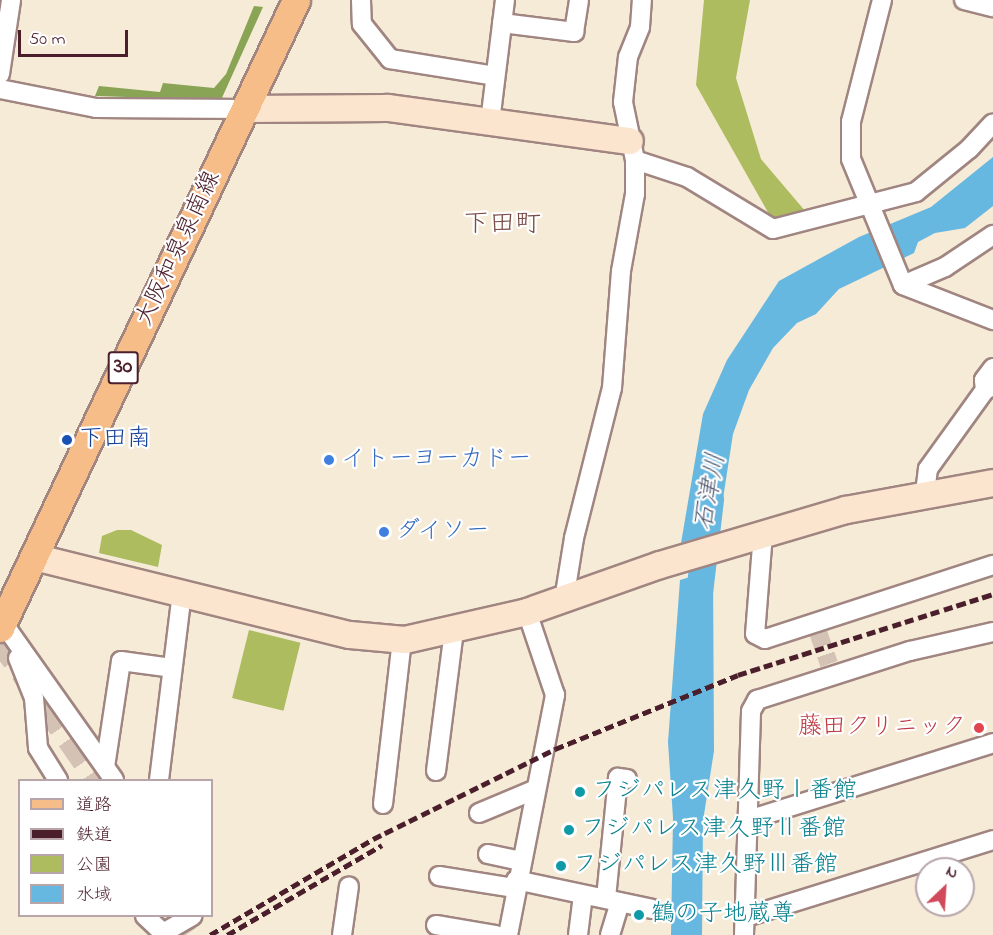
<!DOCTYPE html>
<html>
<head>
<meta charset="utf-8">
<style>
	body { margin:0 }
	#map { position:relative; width:993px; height:935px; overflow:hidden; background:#f6ebd7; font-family:"Indie Flower","Klee One",sans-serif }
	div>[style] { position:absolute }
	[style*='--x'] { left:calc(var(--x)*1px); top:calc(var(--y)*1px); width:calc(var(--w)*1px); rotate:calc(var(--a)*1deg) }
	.green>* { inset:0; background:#adbc5f; transform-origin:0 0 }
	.forest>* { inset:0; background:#8aa456 }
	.water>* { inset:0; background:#66b8e1 }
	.river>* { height:27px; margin:-13.5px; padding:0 13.5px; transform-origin:13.5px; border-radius:13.5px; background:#66b8e1 }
	.street-tunnel>* { height:18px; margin-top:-9px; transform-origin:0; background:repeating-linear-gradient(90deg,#d4c2b5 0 18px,transparent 0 27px) }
	.primary-tunnel>* { height:27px; margin-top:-13.5px; transform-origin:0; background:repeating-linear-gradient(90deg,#d4c2b5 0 27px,transparent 0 41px) }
	.roads { filter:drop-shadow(2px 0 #a08581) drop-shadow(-2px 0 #a08581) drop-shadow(0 2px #a08581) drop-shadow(0 -2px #a08581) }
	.street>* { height:18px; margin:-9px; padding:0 9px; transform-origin:9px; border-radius:9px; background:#fff }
	.secondary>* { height:26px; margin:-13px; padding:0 13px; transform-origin:13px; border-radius:13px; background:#fce5cf }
	.primary>* { height:27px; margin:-13.5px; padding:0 13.5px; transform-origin:13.5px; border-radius:13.5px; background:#f7bd88 }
	.rail>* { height:4.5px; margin-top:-2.25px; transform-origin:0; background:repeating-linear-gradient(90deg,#4a1f2b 0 9px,transparent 0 13.5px) }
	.dots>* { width:16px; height:16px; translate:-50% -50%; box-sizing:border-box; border:3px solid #fff; border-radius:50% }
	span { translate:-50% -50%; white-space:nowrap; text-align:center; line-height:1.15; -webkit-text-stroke:4.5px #fff; paint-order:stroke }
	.shield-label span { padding:2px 4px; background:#fff; border:2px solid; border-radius:4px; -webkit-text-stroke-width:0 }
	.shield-label { font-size:22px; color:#4a1f2b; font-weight:700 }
	.street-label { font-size:24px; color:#4a1f2b }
	.transit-label { font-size:24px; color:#164399 }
	.left { translate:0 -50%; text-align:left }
	.shop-label { font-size:24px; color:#366cbe }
	.health-label { font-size:24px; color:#be3a42 }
	.right { translate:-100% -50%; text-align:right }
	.culture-label { font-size:24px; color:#0d838f }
	.neighbourhood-label { font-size:26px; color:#784c47 }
	.water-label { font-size:26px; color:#555c74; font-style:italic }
	.legend { position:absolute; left:18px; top:779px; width:195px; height:138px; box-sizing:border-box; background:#fff; border:2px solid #b7a5aa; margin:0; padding:8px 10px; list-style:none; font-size:18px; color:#4a1f2b }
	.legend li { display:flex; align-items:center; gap:12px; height:30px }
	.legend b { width:30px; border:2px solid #b7a5aa }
	.north { position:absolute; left:915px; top:857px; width:60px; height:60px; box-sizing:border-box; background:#fff; border:2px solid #b7a5aa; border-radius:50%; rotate:25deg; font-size:16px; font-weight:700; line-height:24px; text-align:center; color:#4a1f2b }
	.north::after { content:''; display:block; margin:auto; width:21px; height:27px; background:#d1495b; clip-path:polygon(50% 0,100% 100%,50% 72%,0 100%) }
	.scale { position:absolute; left:18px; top:30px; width:110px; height:27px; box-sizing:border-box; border:3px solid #4a1f2b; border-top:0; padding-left:8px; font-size:18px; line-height:21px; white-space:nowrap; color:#4a1f2b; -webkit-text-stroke:4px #fff; paint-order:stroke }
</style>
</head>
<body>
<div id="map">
	<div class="green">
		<div style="clip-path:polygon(704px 0,750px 0,736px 78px,761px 159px,806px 212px,774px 223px,696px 85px)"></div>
		<div style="clip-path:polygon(117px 530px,131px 530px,162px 545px,158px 567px,99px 553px,102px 536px)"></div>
		<div style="left:249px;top:630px;width:53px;height:70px;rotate:14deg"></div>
	</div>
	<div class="forest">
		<div style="clip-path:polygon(254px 6px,263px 7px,221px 100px,95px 96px,99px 86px,160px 92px,163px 83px,214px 88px,226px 74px)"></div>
	</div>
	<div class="water">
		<div style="clip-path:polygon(993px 157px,993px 206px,988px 210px,965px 228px,935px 233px,918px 242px,914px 253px,839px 289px,816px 314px,797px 323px,773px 348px,749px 390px,733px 434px,718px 531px,681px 543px,703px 414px,727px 360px,779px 281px,859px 237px,931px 207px)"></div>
		<div style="clip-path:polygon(713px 570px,714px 751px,703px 821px,702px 935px,671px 935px,673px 818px,668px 742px,680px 580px)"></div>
	</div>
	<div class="river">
		<div style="--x:697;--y:610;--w:112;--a:-83.3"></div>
	</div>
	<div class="street-tunnel">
		<div style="--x:817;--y:629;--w:37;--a:71"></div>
	</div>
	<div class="primary-tunnel">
		<div style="--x:0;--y:637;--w:174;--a:55.3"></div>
		<div style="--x:172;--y:916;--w:23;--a:56"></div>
	</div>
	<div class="roads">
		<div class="street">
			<div style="--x:361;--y:0;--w:24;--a:88"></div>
			<div style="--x:362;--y:24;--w:45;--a:51.3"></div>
			<div style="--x:390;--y:59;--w:106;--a:9.2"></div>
			<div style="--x:882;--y:0;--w:126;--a:104.3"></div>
			<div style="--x:851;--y:122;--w:37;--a:90"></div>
			<div style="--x:851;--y:159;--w:136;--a:67.6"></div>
			<div style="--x:903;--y:285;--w:97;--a:21.3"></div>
			<div style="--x:964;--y:0;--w:30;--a:14"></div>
			<div style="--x:502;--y:23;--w:73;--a:7.1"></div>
			<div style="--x:574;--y:32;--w:32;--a:-81"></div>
			<div style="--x:0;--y:74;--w:75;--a:-81.5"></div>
			<div style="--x:0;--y:89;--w:98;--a:11.2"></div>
			<div style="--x:96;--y:108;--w:149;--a:0.4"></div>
			<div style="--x:490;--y:122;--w:123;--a:-83"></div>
			<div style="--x:635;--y:160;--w:55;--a:18.1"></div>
			<div style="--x:687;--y:177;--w:100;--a:31.2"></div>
			<div style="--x:773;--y:229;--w:148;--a:-14.5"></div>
			<div style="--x:916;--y:192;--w:68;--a:-39.1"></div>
			<div style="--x:969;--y:149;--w:35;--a:-47"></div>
			<div style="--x:903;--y:285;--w:46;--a:-23.2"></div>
			<div style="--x:945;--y:267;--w:58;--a:-33.7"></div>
			<div style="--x:985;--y:390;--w:10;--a:-96"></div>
			<div style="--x:984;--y:380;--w:15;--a:-53"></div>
			<div style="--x:925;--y:493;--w:24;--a:-83"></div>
			<div style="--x:928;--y:469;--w:97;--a:-54.2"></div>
			<div style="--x:985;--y:390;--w:9;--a:-27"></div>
			<div style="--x:763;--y:533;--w:101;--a:94.5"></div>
			<div style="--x:755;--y:634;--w:11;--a:27"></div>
			<div style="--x:765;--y:639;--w:240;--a:-18"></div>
			<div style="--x:564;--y:600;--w:63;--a:-80.8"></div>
			<div style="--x:574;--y:538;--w:155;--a:-75.8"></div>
			<div style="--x:612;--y:388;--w:117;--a:-85.6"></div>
			<div style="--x:621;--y:271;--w:78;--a:-79.7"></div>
			<div style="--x:635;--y:194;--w:34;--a:-90"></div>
			<div style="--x:635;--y:160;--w:59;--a:-101.7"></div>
			<div style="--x:623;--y:102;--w:45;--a:-83.7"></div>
			<div style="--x:628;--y:57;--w:32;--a:-68"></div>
			<div style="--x:640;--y:27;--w:27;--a:-86"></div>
			<div style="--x:3;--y:623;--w:192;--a:54.7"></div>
			<div style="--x:18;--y:658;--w:43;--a:68.2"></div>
			<div style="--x:34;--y:698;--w:50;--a:85.4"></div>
			<div style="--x:38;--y:748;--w:38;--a:58"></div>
			<div style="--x:105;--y:767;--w:107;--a:-81.4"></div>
			<div style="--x:121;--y:661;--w:51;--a:7.8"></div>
			<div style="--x:436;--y:771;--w:141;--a:-82.7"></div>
			<div style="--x:159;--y:780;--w:187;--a:-83"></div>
			<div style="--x:383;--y:804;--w:165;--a:-83.4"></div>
			<div style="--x:479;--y:813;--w:60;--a:-22.7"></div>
			<div style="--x:748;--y:820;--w:257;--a:-17.4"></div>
			<div style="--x:488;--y:854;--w:33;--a:12"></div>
			<div style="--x:439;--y:876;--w:77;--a:9"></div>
			<div style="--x:516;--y:880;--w:139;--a:12"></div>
			<div style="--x:606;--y:898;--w:121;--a:-84.3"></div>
			<div style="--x:618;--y:778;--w:9;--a:6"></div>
			<div style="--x:145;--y:916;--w:25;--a:43"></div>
			<div style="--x:163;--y:933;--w:34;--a:-30"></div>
			<div style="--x:746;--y:917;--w:259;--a:-17.3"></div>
			<div style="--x:436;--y:925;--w:61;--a:9.5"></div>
			<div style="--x:342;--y:935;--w:49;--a:-81.9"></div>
			<div style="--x:508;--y:935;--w:245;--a:-78.9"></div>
			<div style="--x:555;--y:695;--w:88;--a:-108.6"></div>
			<div style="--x:578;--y:935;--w:40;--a:-82.9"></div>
			<div style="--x:610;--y:935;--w:34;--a:-73"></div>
			<div style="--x:744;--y:935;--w:224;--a:-88.2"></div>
			<div style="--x:751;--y:711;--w:13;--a:-61"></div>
			<div style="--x:757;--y:700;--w:161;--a:-17.8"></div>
			<div style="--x:910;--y:651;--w:85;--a:-12.9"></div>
		</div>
		<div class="secondary">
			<div style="--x:245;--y:109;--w:143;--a:-0.4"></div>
			<div style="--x:388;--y:108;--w:244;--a:7.8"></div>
			<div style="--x:34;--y:557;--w:325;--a:13.9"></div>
			<div style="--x:350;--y:635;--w:55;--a:5.2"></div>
			<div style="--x:405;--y:640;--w:125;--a:-12.9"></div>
			<div style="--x:527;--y:612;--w:141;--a:-19.5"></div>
			<div style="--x:660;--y:565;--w:194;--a:-16.5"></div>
			<div style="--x:846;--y:510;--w:149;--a:-10.4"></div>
		</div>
		<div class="primary">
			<div style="--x:0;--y:628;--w:694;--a:-64.76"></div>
		</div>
	</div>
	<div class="rail">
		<div style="--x:210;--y:935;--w:189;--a:-30.5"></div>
		<div style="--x:373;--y:839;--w:203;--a:-26.3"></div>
		<div style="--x:555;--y:749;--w:197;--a:-22"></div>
		<div style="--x:738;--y:675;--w:268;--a:-17.6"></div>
		<div style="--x:227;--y:935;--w:179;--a:-30.1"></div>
	</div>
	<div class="dots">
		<div style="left:67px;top:440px;background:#1a4fb4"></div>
		<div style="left:329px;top:460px;background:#3f7fe0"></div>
		<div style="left:384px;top:532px;background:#3f7fe0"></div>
		<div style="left:979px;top:728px;background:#e0444e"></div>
		<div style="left:580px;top:792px;background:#0f9aa8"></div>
		<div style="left:569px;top:830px;background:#0f9aa8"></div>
		<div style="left:561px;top:866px;background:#0f9aa8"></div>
		<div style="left:639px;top:915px;background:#0f9aa8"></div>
	</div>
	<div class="shield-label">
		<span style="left:123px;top:368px">30</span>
	</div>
	<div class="street-label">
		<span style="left:179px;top:249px;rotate:-65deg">大阪和泉泉南線</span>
	</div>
	<div class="transit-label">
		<span class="left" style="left:79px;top:440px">下田南</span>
	</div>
	<div class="shop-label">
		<span class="left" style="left:341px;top:460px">イトーヨーカドー</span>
		<span class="left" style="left:396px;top:532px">ダイソー</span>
	</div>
	<div class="health-label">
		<span class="right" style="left:966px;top:728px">藤田クリニック</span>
	</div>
	<div class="culture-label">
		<span class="left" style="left:592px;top:792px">フジパレス津久野Ⅰ番館</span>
		<span class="left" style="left:581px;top:830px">フジパレス津久野Ⅱ番館</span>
		<span class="left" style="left:573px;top:866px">フジパレス津久野Ⅲ番館</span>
		<span class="left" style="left:651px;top:915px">鶴の子地蔵尊</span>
	</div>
	<div class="neighbourhood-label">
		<span style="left:502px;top:226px">下田町</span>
	</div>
	<div class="water-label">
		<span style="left:712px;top:492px;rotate:-80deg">石津川</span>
	</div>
	<ul class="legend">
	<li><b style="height:8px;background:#f7bd88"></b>道路</li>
	<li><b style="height:8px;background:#4a1f2b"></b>鉄道</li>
	<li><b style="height:16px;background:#adbc5f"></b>公園</li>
	<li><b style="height:16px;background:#66b8e1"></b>水域</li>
	</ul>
	<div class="north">N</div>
	<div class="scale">50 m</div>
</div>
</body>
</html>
